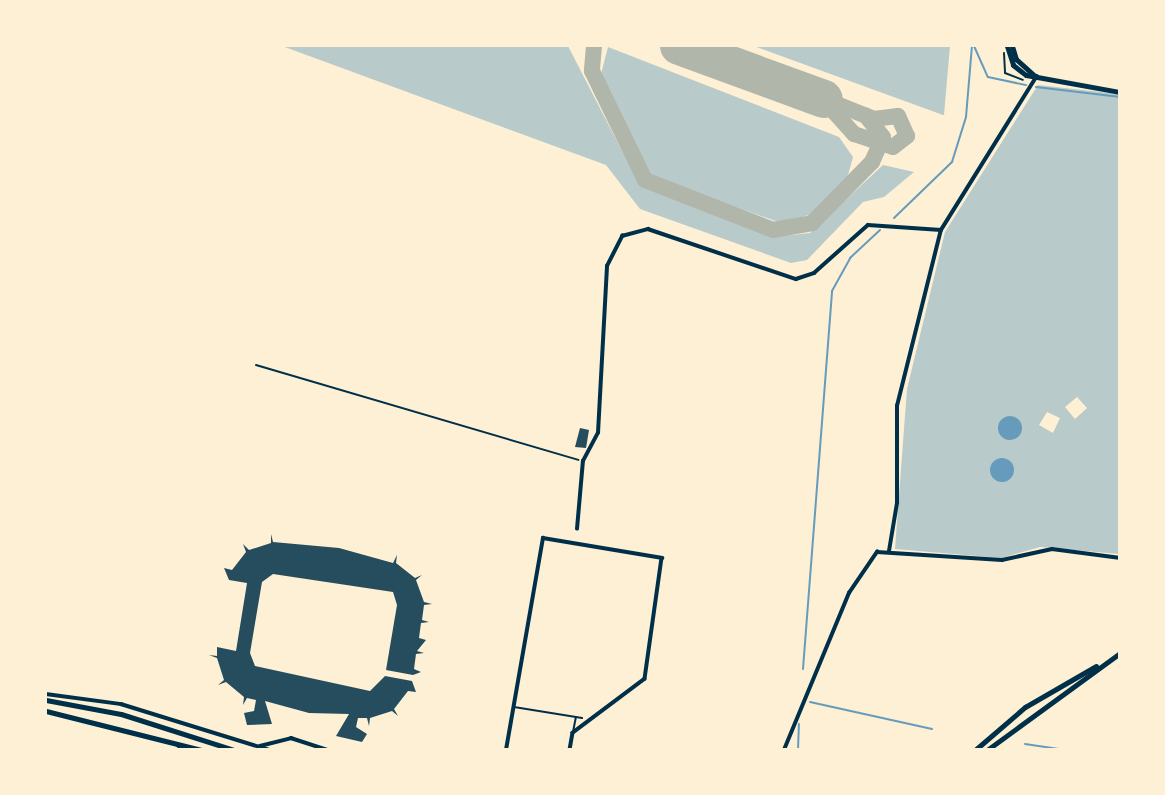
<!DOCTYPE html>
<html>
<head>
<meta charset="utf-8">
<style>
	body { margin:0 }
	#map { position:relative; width:1165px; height:795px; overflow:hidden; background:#fdf0d5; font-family:"Sofia Sans Condensed",sans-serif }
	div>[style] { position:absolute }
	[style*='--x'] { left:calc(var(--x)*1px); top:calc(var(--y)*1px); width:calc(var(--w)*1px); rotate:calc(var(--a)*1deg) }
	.green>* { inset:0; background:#b9caca }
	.water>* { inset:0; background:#669bbc }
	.round { border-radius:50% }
	.stream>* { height:2px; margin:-1px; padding:0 1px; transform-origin:1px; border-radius:1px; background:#669bbc }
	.taxiway>* { height:16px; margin:-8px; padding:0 8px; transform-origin:8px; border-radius:8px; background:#b1b6ab }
	.runway>* { height:38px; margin:-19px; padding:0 19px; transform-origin:19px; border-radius:19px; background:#b1b6ab }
	.building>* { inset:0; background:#264d5e }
	.path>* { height:2px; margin:-1px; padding:0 1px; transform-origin:1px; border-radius:1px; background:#003049 }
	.service>* { height:2px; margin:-1px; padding:0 1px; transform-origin:1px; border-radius:1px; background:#003049 }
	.minor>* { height:3.5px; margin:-1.75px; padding:0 1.75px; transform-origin:1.75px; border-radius:1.75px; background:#003049 }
	.primary>* { height:5px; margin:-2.5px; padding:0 2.5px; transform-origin:2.5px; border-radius:2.5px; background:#003049 }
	span { translate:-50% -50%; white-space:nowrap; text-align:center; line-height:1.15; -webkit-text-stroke:5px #fdf0d5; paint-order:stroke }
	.frame { position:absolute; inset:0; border:47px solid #fdf0d5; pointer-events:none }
</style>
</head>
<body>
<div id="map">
	<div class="green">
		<div style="clip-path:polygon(282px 46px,568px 46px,640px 186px,774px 237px,810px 233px,883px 165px,914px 172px,884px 197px,863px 202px,807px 260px,791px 263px,640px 209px,606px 165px)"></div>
		<div style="clip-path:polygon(754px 46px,950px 46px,944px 115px,943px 115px)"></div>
		<div style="clip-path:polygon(608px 47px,839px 137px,853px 157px,847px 179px,811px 214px,784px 224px,657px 179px,646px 171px,601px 74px)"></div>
		<div style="clip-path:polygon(evenodd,1038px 85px,1119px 94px,1119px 554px,1040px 547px,1001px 558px,895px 549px,907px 389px,945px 232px,1038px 85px,1077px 397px,1087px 408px,1075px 419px,1065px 407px,1077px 397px,1038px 85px,1047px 412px,1060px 418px,1053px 433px,1039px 425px,1047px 412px)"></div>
	</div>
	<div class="water">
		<div class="round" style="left:998px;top:416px;width:24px;height:24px"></div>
		<div class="round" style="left:990px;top:458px;width:24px;height:24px"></div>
	</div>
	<div class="stream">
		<div style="--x:974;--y:46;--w:34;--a:66"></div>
		<div style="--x:988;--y:77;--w:39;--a:12"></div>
		<div style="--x:1036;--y:87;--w:85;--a:6.8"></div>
		<div style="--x:894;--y:218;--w:81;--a:-44"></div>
		<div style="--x:952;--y:162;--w:47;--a:-72.7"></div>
		<div style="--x:966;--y:117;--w:71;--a:-85.2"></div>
		<div style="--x:803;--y:669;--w:379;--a:-85.6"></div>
		<div style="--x:832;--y:291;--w:38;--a:-61"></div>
		<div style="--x:850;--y:258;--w:41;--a:-43"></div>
		<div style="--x:810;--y:702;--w:125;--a:12.5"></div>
		<div style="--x:1025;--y:744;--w:41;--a:8.3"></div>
		<div style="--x:798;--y:750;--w:26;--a:-88"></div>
	</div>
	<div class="taxiway">
		<div style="--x:594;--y:46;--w:25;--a:95"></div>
		<div style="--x:592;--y:71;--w:121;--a:64.1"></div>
		<div style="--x:645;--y:180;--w:137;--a:21.3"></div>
		<div style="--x:773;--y:230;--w:40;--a:-10"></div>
		<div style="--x:812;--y:223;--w:86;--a:-45.5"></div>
		<div style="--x:872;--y:162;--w:27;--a:-66"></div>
		<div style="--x:883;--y:137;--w:28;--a:-129"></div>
		<div style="--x:801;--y:90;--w:28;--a:27"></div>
		<div style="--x:826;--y:103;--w:42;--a:47.9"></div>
		<div style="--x:854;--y:134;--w:41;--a:18.4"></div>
		<div style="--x:893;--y:147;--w:18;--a:-38"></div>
		<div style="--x:907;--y:136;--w:22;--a:-114"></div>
		<div style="--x:898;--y:116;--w:24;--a:173"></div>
		<div style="--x:874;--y:119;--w:54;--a:-158.2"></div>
	</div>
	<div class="runway">
		<div style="--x:679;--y:46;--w:154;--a:20.1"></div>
	</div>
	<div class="building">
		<div style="clip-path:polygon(580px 428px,589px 430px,586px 448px,575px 447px)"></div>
		<div style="clip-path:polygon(271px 534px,273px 542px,339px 548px,393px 563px,397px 555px,396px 563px,415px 578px,422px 575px,416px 580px,424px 602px,432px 604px,424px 605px,422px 620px,429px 622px,421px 623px,419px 638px,426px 640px,417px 651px,424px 653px,416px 654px,414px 669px,421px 672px,413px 675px,386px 670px,397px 605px,393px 592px,273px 574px,262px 582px,250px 653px,255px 666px,370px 691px,385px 676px,412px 681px,416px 692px,408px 691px,394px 709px,398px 716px,392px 711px,370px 718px,369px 726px,367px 718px,358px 718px,356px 727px,367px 734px,362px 742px,336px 736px,349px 714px,309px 713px,265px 701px,272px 724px,247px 725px,244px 713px,254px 711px,256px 700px,247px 698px,243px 705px,244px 697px,226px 682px,218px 685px,224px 680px,217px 658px,209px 655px,217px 656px,217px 647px,236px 651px,247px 583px,229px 580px,224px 568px,232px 570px,246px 552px,243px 544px,249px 550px,271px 543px)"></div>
	</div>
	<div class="path">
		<div style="--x:1004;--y:53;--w:20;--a:87"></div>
		<div style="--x:1005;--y:73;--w:19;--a:21"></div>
		<div style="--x:256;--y:365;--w:336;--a:16.4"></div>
	</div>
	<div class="service">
		<div style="--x:514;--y:707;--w:69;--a:9.2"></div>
		<div style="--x:573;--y:732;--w:15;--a:-79"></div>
		<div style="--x:177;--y:746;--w:6;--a:39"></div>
	</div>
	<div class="minor">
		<div style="--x:577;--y:529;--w:68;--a:-85"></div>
		<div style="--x:583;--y:461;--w:32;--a:-62"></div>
		<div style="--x:598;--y:433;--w:167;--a:-86.9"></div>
		<div style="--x:607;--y:266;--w:34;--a:-63"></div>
		<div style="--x:622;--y:236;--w:27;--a:-15"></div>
		<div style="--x:648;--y:229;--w:156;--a:18.7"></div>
		<div style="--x:796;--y:279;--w:19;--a:-18"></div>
		<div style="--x:814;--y:273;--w:72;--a:-41.6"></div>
		<div style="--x:868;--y:225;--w:73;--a:3.9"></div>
		<div style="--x:889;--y:551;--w:49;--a:-80.5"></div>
		<div style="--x:897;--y:503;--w:97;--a:-90"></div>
		<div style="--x:897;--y:406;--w:181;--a:-76"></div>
		<div style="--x:941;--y:230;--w:181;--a:-58.1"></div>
		<div style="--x:46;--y:694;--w:76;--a:7.6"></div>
		<div style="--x:121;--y:704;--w:156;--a:17.2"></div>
		<div style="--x:260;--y:746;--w:32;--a:-14"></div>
		<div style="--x:291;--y:738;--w:38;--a:18"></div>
		<div style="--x:506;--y:750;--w:215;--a:-80.1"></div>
		<div style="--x:543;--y:538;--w:121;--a:9.5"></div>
		<div style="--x:662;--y:558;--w:122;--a:98"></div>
		<div style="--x:645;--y:679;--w:90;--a:143.1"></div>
		<div style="--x:573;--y:733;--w:17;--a:100"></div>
		<div style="--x:784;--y:750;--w:170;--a:-67.5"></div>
		<div style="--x:849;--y:593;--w:50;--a:-55.7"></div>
		<div style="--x:877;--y:552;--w:125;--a:3.7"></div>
		<div style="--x:1002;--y:560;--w:51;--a:-12.4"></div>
		<div style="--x:1052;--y:549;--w:69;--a:7.5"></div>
	</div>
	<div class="primary">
		<div style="--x:1007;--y:46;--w:20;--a:72"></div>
		<div style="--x:1013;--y:65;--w:16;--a:38"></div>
		<div style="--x:1026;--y:75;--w:96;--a:10.3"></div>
		<div style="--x:1012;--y:46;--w:14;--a:73"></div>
		<div style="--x:1016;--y:59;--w:24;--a:42"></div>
		<div style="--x:46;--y:700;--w:76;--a:10.6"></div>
		<div style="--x:121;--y:714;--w:119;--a:17.7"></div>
		<div style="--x:46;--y:711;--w:160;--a:14.1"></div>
		<div style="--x:975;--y:750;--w:66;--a:-40.7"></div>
		<div style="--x:1025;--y:707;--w:82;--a:-30"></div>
		<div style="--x:987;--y:750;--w:165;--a:-36.1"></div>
	</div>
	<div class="frame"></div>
</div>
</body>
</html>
